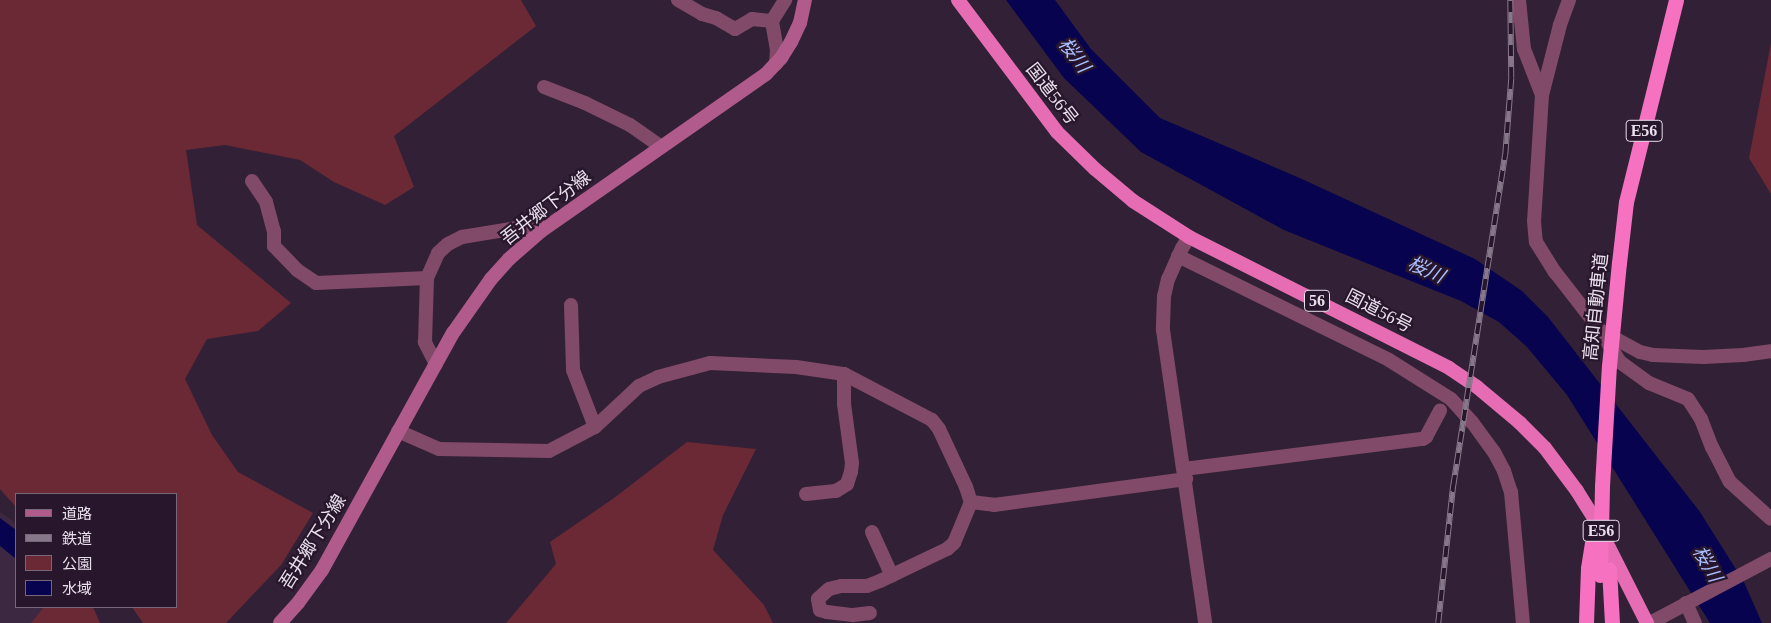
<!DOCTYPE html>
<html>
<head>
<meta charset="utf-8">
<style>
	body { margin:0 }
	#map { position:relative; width:1771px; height:623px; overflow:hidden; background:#322136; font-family:"Times New Roman","Noto Sans JP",serif }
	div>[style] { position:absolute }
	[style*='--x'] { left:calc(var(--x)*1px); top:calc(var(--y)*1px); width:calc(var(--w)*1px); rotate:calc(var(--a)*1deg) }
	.built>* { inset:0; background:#3d2842 }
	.green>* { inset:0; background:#6a2935 }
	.water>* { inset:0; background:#07034e }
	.minor>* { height:14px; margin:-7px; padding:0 7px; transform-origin:7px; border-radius:7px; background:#804a68 }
	.secondary>* { height:14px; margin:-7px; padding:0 7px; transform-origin:7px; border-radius:7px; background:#b05b8c }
	.trunk>* { height:14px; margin:-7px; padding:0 7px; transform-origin:7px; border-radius:7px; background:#e66cb4 }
	.motorway>* { height:15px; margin:-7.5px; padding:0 7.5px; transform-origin:7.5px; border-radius:7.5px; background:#f771c1 }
	.rail>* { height:5.5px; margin-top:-2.75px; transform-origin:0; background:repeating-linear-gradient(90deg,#28172c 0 11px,#86788a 0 22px); box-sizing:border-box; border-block:1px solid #86788a }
	.motorway-bridge>* { height:15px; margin:-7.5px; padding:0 7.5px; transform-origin:7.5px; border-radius:7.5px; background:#f771c1 }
	span { translate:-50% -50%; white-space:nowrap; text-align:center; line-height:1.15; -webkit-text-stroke:4.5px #28172c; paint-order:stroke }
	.shield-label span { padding:1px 4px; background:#28172c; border:1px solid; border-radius:4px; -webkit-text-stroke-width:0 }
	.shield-label { font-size:16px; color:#eadfed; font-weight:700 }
	.street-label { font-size:18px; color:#eadfed }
	.water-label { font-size:19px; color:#aabfff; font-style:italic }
	.legend { position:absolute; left:15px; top:493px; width:162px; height:115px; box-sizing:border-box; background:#28172c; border:1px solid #766779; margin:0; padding:6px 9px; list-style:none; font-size:15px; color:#eadfed }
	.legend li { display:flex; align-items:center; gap:10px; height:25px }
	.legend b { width:25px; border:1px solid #766779 }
</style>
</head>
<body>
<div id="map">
	<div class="built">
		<div style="clip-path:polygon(0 512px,16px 523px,16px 607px,93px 607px,100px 623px,0 623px)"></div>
	</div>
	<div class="green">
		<div style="clip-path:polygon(0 0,521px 0,536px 26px,394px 136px,414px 187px,385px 205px,334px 182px,300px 160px,225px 145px,186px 150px,197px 225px,291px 303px,258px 331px,207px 339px,185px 379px,212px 435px,238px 472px,313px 513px,281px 565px,226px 623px,143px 623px,132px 607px,176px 607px,176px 494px,16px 494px,16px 507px,0 489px)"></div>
		<div style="clip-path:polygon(1771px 43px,1771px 194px,1749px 158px)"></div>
		<div style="clip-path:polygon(687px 442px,756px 449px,723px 515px,713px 550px,764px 605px,773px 623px,506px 623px,556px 564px,550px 542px,614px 498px)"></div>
		<div style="clip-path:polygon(44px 607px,93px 607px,100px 623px,31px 623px)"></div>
	</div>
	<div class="water">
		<div style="clip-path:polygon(1006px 0,1055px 0,1091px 49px,1160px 118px,1302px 179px,1475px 259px,1522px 291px,1548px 317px,1700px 512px,1744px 582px,1762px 623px,1710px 623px,1567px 395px,1527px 347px,1499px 322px,1461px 301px,1284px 230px,1141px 152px,1064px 78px)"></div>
		<div style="clip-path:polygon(0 518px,16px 530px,16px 559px,0 546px)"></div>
	</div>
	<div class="minor">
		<div style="--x:678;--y:0;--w:28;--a:30"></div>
		<div style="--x:702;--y:14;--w:15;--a:16"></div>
		<div style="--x:716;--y:18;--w:22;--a:30"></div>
		<div style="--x:735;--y:29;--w:20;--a:-30"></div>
		<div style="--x:752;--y:19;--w:20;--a:6"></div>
		<div style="--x:1519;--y:0;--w:49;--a:84.2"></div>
		<div style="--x:1524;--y:49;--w:49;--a:68.6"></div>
		<div style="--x:1569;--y:0;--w:27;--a:110"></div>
		<div style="--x:1560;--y:25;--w:72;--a:104.4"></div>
		<div style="--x:1542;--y:95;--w:126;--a:93.6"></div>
		<div style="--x:1534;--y:221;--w:21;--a:85"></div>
		<div style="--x:1536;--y:242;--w:36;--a:58"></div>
		<div style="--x:1555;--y:272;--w:75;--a:52.1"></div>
		<div style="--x:1601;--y:331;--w:44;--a:28.3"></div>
		<div style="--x:1640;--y:352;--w:13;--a:13"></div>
		<div style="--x:1653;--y:355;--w:50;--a:2.3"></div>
		<div style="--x:1703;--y:357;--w:40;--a:-2.9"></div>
		<div style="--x:1743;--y:355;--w:28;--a:-8"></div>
		<div style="--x:776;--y:64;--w:14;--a:-86"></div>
		<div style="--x:777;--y:50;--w:29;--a:-100"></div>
		<div style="--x:772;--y:21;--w:25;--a:-58"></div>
		<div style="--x:544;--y:87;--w:44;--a:21.3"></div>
		<div style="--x:585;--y:103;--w:50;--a:26.1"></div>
		<div style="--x:630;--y:125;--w:37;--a:35"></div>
		<div style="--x:252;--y:181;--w:25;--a:56"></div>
		<div style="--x:266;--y:202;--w:30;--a:75"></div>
		<div style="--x:274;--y:231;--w:15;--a:90"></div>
		<div style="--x:274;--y:246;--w:33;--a:46"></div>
		<div style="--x:297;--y:270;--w:23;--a:34"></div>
		<div style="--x:316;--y:283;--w:111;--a:-2.6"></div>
		<div style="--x:1189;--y:237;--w:13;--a:122"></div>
		<div style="--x:1182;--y:248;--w:34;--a:114"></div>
		<div style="--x:1168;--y:279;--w:17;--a:103"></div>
		<div style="--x:1164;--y:296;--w:34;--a:92"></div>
		<div style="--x:1163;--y:330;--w:296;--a:81.8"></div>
		<div style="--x:1178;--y:256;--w:235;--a:26.2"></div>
		<div style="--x:1389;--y:360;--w:73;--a:32.2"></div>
		<div style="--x:1451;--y:399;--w:31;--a:48"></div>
		<div style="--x:1472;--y:422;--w:37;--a:54"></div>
		<div style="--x:1494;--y:452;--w:21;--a:62"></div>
		<div style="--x:1504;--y:471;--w:22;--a:72"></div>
		<div style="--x:1511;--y:492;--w:132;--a:84.8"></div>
		<div style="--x:571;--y:305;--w:65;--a:88.2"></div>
		<div style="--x:573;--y:370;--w:61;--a:68.9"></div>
		<div style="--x:1608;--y:343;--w:22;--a:58"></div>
		<div style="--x:1620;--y:362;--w:36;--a:36"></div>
		<div style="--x:1649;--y:383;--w:42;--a:22.3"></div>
		<div style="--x:1688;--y:399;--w:24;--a:57"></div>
		<div style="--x:1701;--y:419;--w:30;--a:69"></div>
		<div style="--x:1712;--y:447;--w:39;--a:63"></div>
		<div style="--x:1730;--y:482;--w:55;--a:42.1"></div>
		<div style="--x:436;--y:364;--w:25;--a:-117"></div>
		<div style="--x:425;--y:342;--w:64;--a:-88.2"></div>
		<div style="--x:427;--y:278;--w:27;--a:-66"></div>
		<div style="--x:438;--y:253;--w:13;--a:-42"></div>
		<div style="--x:448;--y:244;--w:16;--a:-27"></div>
		<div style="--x:462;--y:237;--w:74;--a:-9.3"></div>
		<div style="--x:535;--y:225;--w:8;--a:45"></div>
		<div style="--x:398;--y:431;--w:45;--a:23.7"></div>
		<div style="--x:439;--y:449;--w:110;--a:1"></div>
		<div style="--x:549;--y:451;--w:52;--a:-27.6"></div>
		<div style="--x:595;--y:427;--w:60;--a:-43"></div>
		<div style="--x:639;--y:386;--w:21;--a:-25"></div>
		<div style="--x:658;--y:377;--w:54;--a:-15.1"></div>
		<div style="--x:710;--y:363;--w:86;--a:2.7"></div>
		<div style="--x:796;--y:367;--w:49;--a:8.3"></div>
		<div style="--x:844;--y:374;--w:99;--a:27.6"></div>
		<div style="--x:932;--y:420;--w:11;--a:52"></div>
		<div style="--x:939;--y:429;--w:64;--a:65"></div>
		<div style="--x:966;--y:487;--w:16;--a:72"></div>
		<div style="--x:971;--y:502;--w:44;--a:112.5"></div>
		<div style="--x:954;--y:543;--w:9;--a:139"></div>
		<div style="--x:947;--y:549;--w:74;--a:154.5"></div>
		<div style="--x:880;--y:581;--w:14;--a:159"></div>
		<div style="--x:867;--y:586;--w:26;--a:180"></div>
		<div style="--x:841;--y:586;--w:12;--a:166"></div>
		<div style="--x:829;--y:589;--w:15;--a:138"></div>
		<div style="--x:818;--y:599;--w:11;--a:80"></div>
		<div style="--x:820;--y:610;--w:7;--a:16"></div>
		<div style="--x:827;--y:612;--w:26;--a:7"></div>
		<div style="--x:853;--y:615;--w:17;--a:-7"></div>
		<div style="--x:1184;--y:469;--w:241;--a:-7.2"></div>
		<div style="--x:1423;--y:439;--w:4;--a:-34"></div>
		<div style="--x:1426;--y:437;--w:30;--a:-62"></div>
		<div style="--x:806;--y:494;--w:30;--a:-6"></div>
		<div style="--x:836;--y:491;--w:13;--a:-32"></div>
		<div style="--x:847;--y:484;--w:13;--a:-72"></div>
		<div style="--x:851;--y:472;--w:9;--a:-84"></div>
		<div style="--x:852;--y:463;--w:60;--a:-97.7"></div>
		<div style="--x:844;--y:404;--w:30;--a:-90"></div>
		<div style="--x:971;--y:502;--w:23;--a:7"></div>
		<div style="--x:994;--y:505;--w:194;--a:-7.7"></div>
		<div style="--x:872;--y:532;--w:48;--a:65.6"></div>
		<div style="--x:1686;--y:603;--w:22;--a:66"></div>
		<div style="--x:1650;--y:623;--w:137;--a:-27.9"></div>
	</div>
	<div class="secondary">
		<div style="--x:280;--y:623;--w:27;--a:-48"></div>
		<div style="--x:298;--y:603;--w:41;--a:-54"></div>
		<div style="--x:322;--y:570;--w:271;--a:-61.1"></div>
		<div style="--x:453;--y:333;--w:66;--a:-54.9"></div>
		<div style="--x:491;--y:279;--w:27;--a:-48"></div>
		<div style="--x:509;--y:259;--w:43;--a:-41.2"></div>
		<div style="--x:541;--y:231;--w:274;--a:-34.9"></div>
		<div style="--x:766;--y:74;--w:22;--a:-47"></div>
		<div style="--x:781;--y:58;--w:19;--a:-58"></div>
		<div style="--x:791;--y:42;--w:21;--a:-65"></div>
		<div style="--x:800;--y:23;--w:24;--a:-78"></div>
	</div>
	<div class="trunk">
		<div style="--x:958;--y:0;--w:165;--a:53.1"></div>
		<div style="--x:1057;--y:132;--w:53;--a:44.2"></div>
		<div style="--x:1095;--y:169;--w:50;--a:40.1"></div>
		<div style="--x:1133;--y:201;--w:67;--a:32.7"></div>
		<div style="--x:1189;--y:237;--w:291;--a:26.7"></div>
		<div style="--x:1449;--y:368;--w:34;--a:34"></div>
		<div style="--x:1477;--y:387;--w:56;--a:39.9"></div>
		<div style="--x:1520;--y:423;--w:35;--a:45"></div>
		<div style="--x:1545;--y:448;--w:54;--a:53.3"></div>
		<div style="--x:1577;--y:491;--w:32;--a:58"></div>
		<div style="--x:1594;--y:518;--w:118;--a:63.2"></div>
	</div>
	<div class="motorway">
		<div style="--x:1619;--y:263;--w:61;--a:-83.5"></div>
		<div style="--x:1626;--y:202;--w:208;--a:-76.1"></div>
		<div style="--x:1609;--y:569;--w:54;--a:86.8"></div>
		<div style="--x:1586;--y:623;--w:55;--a:-87.9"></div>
	</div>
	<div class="rail">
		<div style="--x:1438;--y:623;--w:138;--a:-83.8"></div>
		<div style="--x:1453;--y:486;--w:335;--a:-81.1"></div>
		<div style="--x:1505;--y:155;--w:77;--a:-85.5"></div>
		<div style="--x:1511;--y:78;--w:78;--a:-90.7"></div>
	</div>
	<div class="motorway-bridge">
		<div style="--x:1588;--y:568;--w:31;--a:-81"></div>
		<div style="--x:1600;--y:575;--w:89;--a:-88.7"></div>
		<div style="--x:1602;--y:486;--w:120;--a:-86.7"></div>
		<div style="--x:1609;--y:366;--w:103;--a:-84.5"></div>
	</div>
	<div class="shield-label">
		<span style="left:1644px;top:131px">E56</span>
		<span style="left:1317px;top:301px">56</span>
		<span style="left:1601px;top:531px">E56</span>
	</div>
	<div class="street-label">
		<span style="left:1052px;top:94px;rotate:52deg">国道56号</span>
		<span style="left:546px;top:208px;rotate:-38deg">吾井郷下分線</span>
		<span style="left:1596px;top:307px;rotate:-84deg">高知自動車道</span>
		<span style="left:1379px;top:311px;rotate:27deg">国道56号</span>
		<span style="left:313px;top:542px;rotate:-58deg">吾井郷下分線</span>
	</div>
	<div class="water-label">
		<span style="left:1074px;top:55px;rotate:53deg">桜川</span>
		<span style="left:1426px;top:270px;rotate:24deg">桜川</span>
		<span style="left:1707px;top:564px;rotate:60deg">桜川</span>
	</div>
	<ul class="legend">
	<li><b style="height:6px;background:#b05b8c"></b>道路</li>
	<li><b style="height:6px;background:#86788a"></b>鉄道</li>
	<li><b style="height:14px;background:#6a2935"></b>公園</li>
	<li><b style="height:14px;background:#07034e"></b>水域</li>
	</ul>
</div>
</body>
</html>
